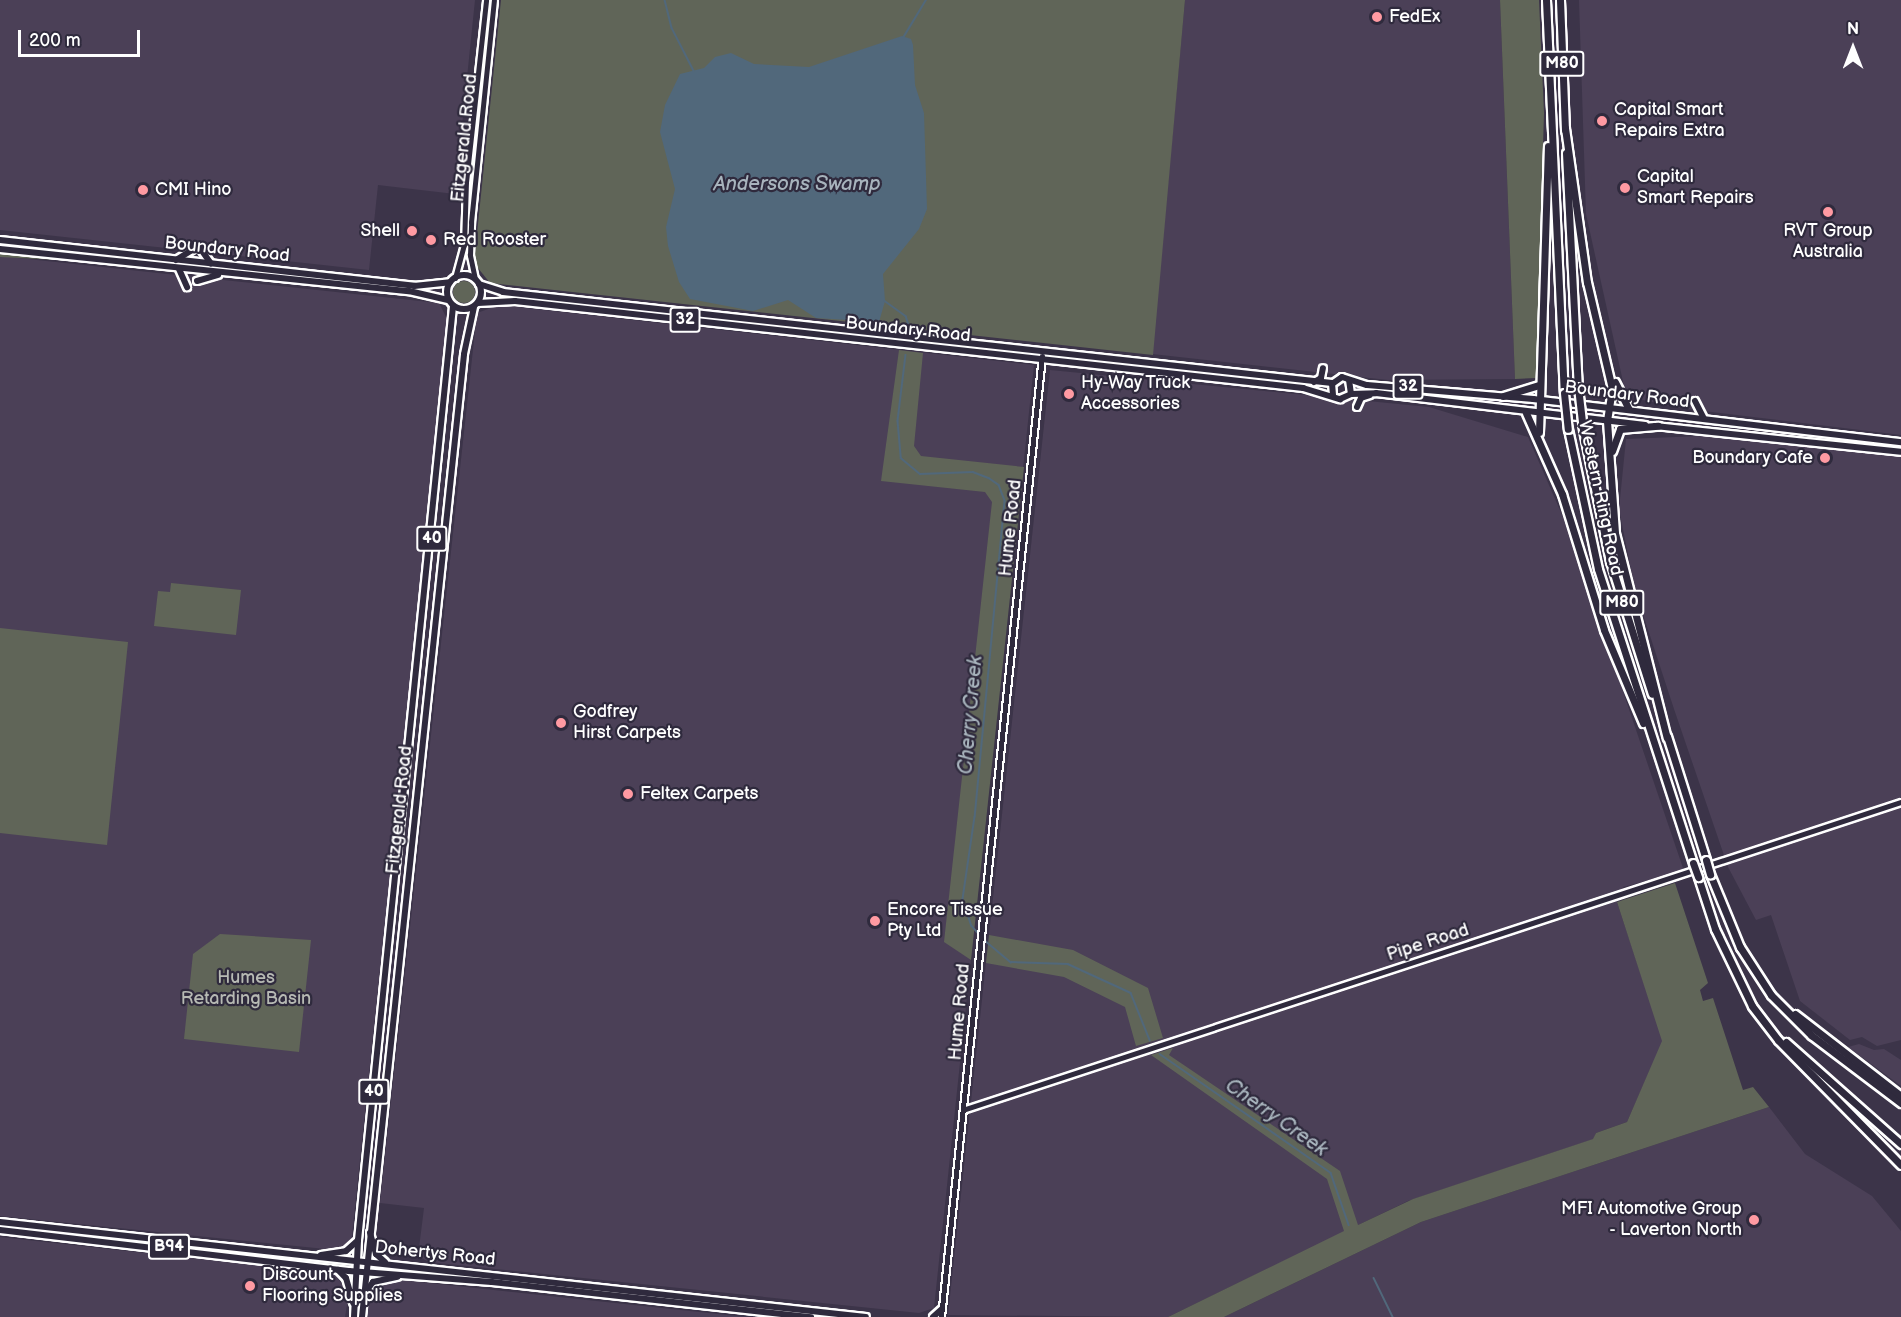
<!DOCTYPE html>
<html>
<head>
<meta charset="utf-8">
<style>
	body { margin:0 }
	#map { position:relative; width:1901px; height:1317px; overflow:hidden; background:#3c3449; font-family:"Balsamiq Sans",sans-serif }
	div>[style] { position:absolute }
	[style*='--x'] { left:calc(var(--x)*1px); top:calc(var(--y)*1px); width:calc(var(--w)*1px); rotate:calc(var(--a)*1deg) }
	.built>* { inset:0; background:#4b4057 }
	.green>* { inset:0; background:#606558 }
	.round { border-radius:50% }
	.water>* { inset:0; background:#51687b }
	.stream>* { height:1.5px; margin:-0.75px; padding:0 0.75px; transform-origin:0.75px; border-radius:0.75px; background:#51687b }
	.roads { filter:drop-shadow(2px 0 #fff) drop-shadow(-2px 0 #fff) drop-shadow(0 2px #fff) drop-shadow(0 -2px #fff) }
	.tertiary>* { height:4.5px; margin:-2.25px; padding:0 2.25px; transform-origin:2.25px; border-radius:2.25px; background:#2f2a3d }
	.secondary>* { height:5px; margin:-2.5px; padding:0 2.5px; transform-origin:2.5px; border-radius:2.5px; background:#2f2a3d }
	.primary>* { height:6px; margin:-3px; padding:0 3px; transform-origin:3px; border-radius:3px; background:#2f2a3d }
	.primary>.ring { margin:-3px; padding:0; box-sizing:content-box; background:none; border:6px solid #2f2a3d; border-radius:50% }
	.motorway>* { height:7px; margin:-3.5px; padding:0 3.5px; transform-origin:3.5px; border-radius:3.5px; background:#2f2a3d }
	.bridges { filter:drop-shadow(2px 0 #fff) drop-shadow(-2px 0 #fff) drop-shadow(0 2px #fff) drop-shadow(0 -2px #fff) }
	.motorway-bridge>* { height:7px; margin:-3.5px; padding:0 3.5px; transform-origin:3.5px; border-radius:3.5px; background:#2f2a3d }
	.dots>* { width:16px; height:16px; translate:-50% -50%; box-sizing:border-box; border:3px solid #2f2a3d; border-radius:50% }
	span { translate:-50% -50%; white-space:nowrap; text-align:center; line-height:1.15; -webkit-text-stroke:4.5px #2f2a3d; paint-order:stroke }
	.shield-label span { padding:2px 4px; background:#2f2a3d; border:2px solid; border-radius:4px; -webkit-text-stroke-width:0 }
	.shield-label { font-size:16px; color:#fff; font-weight:700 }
	.poi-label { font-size:18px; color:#fff }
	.left { translate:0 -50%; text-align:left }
	.right { translate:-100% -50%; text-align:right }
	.street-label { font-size:18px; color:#fff }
	.park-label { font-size:18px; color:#b7bab4 }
	.water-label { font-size:20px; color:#a8b4bd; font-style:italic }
	.north { position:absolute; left:1823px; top:18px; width:60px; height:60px; -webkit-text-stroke:4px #2f2a3d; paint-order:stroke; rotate:0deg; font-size:16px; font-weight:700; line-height:24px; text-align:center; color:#fff }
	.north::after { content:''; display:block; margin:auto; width:21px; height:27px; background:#fff; clip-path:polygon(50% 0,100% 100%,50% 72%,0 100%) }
	.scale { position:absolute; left:18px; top:30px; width:122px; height:27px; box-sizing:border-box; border:3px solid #fff; border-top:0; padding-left:8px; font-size:18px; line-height:21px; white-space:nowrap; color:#fff; -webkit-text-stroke:4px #2f2a3d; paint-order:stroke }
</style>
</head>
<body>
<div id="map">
	<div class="built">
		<div style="clip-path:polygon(0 0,475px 0,455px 194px,378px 185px,369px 270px,0 230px)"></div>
		<div style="clip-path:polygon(1185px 0,1500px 0,1515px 379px,1388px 380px,1152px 354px)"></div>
		<div style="clip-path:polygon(1579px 0,1901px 0,1901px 435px,1679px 408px,1634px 398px,1624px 386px,1586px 214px)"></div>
		<div style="clip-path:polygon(0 256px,439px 303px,448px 321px,351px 1245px,345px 1251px,0 1216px)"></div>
		<div style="clip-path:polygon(499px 305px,1034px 365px,934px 1308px,919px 1313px,429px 1262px,418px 1256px,424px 1208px,380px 1203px,477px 313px)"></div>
		<div style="clip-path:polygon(1050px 370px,1429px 407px,1528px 437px,1566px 524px,1684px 871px,1623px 887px,1617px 902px,1663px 1041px,1627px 1122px,1596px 1133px,1594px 1139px,1408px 1201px,1168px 1317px,948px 1315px)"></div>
		<div style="clip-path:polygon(1701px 436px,1901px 456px,1901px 1040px,1877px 1046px,1862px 1037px,1850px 1040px,1800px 1001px,1771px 915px,1756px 920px,1728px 867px,1674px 709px,1635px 590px,1619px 509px,1626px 439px)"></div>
		<div style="clip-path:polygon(1859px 1044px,1874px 1050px,1884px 1049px,1901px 1060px,1901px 1086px,1848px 1047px)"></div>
		<div style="clip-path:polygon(1769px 1107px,1805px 1154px,1872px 1196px,1901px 1231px,1901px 1317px,1224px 1317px,1421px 1222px)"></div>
		<div style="clip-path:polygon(0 1237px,334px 1274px,349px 1293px,345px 1317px,0 1317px)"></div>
		<div style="clip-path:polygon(392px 1279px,746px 1317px,366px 1317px,370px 1296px)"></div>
	</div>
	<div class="green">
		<div style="clip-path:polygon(501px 0,1185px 0,1153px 355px,490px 283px,474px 263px)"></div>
		<div style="clip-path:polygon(1500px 0,1539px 0,1544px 113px,1536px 378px,1515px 379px)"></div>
		<div style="clip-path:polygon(0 251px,58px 257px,59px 260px,0 257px)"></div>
		<div class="round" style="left:453px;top:281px;width:22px;height:22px"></div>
		<div style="clip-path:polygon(899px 350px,923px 353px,914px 446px,921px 456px,1024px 467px,971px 960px,944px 942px,992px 502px,985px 492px,881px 481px)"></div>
		<div style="clip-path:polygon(171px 583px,241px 590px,236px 635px,154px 626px,158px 591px,170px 592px)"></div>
		<div style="clip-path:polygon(0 628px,128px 642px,107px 845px,0 833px)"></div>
		<div style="clip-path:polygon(1675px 883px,1708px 983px,1700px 990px,1703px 1001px,1713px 998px,1743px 1090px,1753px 1087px,1769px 1107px,1421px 1222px,1224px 1317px,1168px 1317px,1344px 1231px,1327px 1179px,1151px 1055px,1173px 1048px,1169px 1055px,1340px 1171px,1358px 1225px,1413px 1199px,1593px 1139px,1596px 1133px,1627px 1122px,1662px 1041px,1617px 902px)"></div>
		<div style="clip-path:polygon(220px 934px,311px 940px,299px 1052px,184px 1039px,193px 954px)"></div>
		<div style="clip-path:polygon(989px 935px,1073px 950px,1148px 988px,1163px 1038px,1136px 1046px,1125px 1007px,1064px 977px,986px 963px)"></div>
	</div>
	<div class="water">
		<div style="clip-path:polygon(902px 36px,911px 39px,913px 45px,915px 85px,924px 113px,927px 209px,919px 229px,883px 274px,885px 301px,879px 322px,816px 318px,788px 300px,753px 311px,690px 299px,679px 282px,668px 246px,666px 227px,675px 189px,660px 132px,665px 105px,680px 74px,704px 68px,715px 57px,731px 53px,754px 64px,809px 67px)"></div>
	</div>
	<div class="stream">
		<div style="--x:665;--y:0;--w:29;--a:76"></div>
		<div style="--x:672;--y:28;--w:48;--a:62.9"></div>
		<div style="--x:903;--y:38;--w:44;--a:-58.8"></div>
		<div style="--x:885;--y:301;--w:26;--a:36"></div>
		<div style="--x:906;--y:316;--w:16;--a:72"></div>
		<div style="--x:906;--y:355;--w:66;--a:96.9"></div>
		<div style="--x:898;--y:421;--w:37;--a:85"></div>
		<div style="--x:901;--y:458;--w:25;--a:40"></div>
		<div style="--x:920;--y:474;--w:53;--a:-2.2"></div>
		<div style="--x:973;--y:472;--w:17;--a:21"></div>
		<div style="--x:989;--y:478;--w:12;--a:35"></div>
		<div style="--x:999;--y:485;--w:17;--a:69"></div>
		<div style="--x:1005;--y:501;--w:317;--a:95.4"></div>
		<div style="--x:975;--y:817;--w:83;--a:98.3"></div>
		<div style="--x:963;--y:899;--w:28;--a:72"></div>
		<div style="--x:972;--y:926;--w:11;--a:49"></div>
		<div style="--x:982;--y:938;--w:38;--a:40"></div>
		<div style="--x:1011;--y:962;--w:57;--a:2"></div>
		<div style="--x:1068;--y:964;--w:69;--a:24.7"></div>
		<div style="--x:1131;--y:993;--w:51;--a:68"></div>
		<div style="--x:1160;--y:1054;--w:208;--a:34.8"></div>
		<div style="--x:1331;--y:1173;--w:55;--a:70.9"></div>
		<div style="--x:1374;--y:1278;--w:43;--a:64"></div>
	</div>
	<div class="roads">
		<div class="tertiary">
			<div style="--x:963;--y:1110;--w:987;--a:-18.18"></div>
			<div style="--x:941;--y:1317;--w:966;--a:-84"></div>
		</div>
		<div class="secondary">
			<div style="--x:455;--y:278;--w:34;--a:-75"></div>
			<div style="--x:464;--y:245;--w:63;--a:-88.2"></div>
			<div style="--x:466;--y:182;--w:183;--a:-83.7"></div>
			<div style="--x:475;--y:279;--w:25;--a:-102"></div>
			<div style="--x:470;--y:255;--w:33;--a:-88"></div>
			<div style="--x:471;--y:222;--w:223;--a:-84.1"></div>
		</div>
		<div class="primary">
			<div style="--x:0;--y:240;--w:417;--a:6.3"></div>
			<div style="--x:414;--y:286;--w:36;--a:-6"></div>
			<div style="--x:200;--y:248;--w:19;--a:55"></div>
			<div style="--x:0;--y:249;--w:411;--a:5.9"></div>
			<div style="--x:409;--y:291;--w:40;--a:13"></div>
			<div style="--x:176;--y:260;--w:19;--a:-32"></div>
			<div style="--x:179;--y:269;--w:20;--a:66"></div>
			<div class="ring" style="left:447px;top:275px;width:28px;height:28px"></div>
			<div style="--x:197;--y:281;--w:22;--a:-16"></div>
			<div style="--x:479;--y:284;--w:25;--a:18"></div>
			<div style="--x:503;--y:292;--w:834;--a:6.26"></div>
			<div style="--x:478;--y:303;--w:37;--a:-3"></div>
			<div style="--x:515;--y:301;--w:793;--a:6.3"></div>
			<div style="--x:1303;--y:388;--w:39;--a:17"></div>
			<div style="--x:1340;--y:399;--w:12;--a:-24"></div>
			<div style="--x:1351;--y:394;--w:14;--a:-98"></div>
			<div style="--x:1314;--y:382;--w:8;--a:-30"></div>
			<div style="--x:1321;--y:378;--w:10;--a:-79"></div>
			<div style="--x:1351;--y:394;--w:25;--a:-2"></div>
			<div style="--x:1376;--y:393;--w:271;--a:6.8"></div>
			<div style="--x:1333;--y:395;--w:11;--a:-95"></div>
			<div style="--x:1332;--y:384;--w:12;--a:-35"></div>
			<div style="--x:1342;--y:377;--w:26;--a:18"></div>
			<div style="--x:1367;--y:385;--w:167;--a:4.8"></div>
			<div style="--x:1533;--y:399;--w:371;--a:6.7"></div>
			<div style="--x:1695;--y:401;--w:20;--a:63"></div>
			<div style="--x:1357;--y:407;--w:10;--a:-66"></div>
			<div style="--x:1361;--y:398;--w:9;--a:-18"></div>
			<div style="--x:1655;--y:426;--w:247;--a:6"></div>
			<div style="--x:0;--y:1222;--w:871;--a:6.26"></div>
			<div style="--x:0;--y:1230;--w:351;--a:6.7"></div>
			<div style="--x:349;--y:1271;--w:143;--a:4.4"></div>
			<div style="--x:492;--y:1282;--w:321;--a:6.3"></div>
			<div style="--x:370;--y:1233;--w:22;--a:74"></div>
			<div style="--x:376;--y:1254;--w:12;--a:42"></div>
			<div style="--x:321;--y:1255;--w:25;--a:-9"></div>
			<div style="--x:346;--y:1251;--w:15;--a:-42"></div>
			<div style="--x:338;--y:1270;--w:11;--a:45"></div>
			<div style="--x:346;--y:1278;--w:26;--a:74"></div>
			<div style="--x:367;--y:1290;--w:10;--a:-53"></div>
			<div style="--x:373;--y:1282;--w:25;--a:-12"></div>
			<div style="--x:354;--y:1317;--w:77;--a:-87"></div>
			<div style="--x:358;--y:1240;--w:939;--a:-84.19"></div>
			<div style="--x:362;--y:1317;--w:968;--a:-83.95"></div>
			<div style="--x:464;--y:354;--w:48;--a:-78"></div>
			<div style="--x:933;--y:1317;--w:12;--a:-42"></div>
		</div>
		<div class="motorway">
			<div style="--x:1546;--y:0;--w:393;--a:87.4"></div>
			<div style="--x:1560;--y:0;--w:130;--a:87.8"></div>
			<div style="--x:1565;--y:128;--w:156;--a:81.9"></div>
			<div style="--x:1587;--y:282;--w:110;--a:76.8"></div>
			<div style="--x:1612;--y:389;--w:32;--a:99"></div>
			<div style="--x:1607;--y:421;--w:112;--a:85.9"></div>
			<div style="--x:1615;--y:533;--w:211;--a:75.8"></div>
			<div style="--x:1566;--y:153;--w:234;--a:87.1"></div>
			<div style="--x:1615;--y:382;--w:30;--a:63"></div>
			<div style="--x:1503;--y:396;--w:38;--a:-17"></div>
			<div style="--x:1526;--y:413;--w:89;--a:66"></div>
			<div style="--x:1562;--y:494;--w:142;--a:72.8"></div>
			<div style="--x:1604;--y:630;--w:101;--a:67.2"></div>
			<div style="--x:1568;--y:429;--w:143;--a:77.9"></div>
			<div style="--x:1598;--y:569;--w:309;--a:72.1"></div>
			<div style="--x:1583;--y:430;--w:134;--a:78.4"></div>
			<div style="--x:1610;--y:561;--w:139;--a:72.5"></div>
			<div style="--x:1539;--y:432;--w:286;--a:-88.2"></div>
			<div style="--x:1612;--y:451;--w:23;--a:-70"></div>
			<div style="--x:1620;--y:429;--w:38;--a:-5"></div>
			<div style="--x:1667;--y:736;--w:130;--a:72.5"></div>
			<div style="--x:1710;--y:874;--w:79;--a:67.7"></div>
			<div style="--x:1740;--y:947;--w:57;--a:57.1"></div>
			<div style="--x:1771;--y:995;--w:57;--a:45"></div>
			<div style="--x:1811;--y:1035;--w:113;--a:37.1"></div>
			<div style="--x:1698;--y:877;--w:55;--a:71.9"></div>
			<div style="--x:1715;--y:929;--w:85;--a:64.3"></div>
			<div style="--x:1752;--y:1006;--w:43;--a:52.6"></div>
			<div style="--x:1778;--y:1040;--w:175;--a:45.5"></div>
			<div style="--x:1795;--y:1014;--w:134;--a:37.7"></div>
			<div style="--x:1786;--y:1042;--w:154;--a:41.6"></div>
		</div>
	</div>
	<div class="bridges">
		<div class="motorway-bridge">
			<div style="--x:1578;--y:387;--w:43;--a:83.4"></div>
			<div style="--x:1564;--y:393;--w:36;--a:84"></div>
			<div style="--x:1706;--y:860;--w:15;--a:74"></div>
			<div style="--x:1693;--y:863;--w:15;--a:70"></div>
		</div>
	</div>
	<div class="dots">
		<div style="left:1377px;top:17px;background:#ff9aa2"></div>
		<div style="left:1602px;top:121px;background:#ff9aa2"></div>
		<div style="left:1625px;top:188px;background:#ff9aa2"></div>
		<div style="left:143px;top:190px;background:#ff9aa2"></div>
		<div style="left:1828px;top:212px;background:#ff9aa2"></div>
		<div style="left:412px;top:231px;background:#ff9aa2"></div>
		<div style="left:431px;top:240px;background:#ff9aa2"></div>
		<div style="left:1069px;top:394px;background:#ff9aa2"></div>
		<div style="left:1825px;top:458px;background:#ff9aa2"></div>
		<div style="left:561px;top:723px;background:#ff9aa2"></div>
		<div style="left:628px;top:794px;background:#ff9aa2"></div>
		<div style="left:875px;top:921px;background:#ff9aa2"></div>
		<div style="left:1754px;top:1220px;background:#ff9aa2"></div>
		<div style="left:250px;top:1286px;background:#ff9aa2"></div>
	</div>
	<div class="shield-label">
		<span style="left:1562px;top:64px">M80</span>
		<span style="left:685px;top:320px">32</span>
		<span style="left:1408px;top:387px">32</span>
		<span style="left:432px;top:539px">40</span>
		<span style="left:1622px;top:603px">M80</span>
		<span style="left:374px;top:1092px">40</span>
		<span style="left:169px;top:1247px">B94</span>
	</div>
	<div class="poi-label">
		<span class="left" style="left:1389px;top:17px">FedEx</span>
		<span class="left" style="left:1614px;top:121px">Capital Smart<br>Repairs Extra</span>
		<span class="left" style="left:1637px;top:188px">Capital<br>Smart Repairs</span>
		<span class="left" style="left:155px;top:190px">CMI Hino</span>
		<span class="right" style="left:400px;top:231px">Shell</span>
		<span style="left:1828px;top:242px">RVT Group<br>Australia</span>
		<span class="left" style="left:443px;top:240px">Red Rooster</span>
		<span class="left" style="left:1081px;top:394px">Hy-Way Truck<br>Accessories</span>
		<span class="right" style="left:1813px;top:458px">Boundary Cafe</span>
		<span class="left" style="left:573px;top:723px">Godfrey<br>Hirst Carpets</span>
		<span class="left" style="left:640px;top:794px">Feltex Carpets</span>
		<span class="left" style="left:887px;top:921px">Encore Tissue<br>Pty Ltd</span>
		<span class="right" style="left:1742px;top:1220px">MFI Automotive Group<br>- Laverton North</span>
		<span class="left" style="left:262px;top:1286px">Discount<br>Flooring Supplies</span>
	</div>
	<div class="street-label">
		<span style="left:465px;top:138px;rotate:-84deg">Fitzgerald Road</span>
		<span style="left:227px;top:250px;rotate:6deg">Boundary Road</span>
		<span style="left:908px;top:330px;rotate:6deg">Boundary Road</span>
		<span style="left:1627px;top:395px;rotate:7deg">Boundary Road</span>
		<span style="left:1600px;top:498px;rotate:78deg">Western Ring Road</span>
		<span style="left:1011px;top:528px;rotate:-84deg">Hume Road</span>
		<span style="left:400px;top:810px;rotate:-84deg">Fitzgerald Road</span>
		<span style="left:1428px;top:943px;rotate:-18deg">Pipe Road</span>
		<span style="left:960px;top:1012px;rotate:-85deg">Hume Road</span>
		<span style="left:435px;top:1254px;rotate:6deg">Dohertys Road</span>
	</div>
	<div class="park-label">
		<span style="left:246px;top:989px">Humes<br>Retarding Basin</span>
	</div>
	<div class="water-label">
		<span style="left:797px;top:184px">Andersons Swamp</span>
		<span style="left:971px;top:715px;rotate:-85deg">Cherry Creek</span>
		<span style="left:1276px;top:1118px;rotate:35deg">Cherry Creek</span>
	</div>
	<div class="north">N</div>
	<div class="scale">200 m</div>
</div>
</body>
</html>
